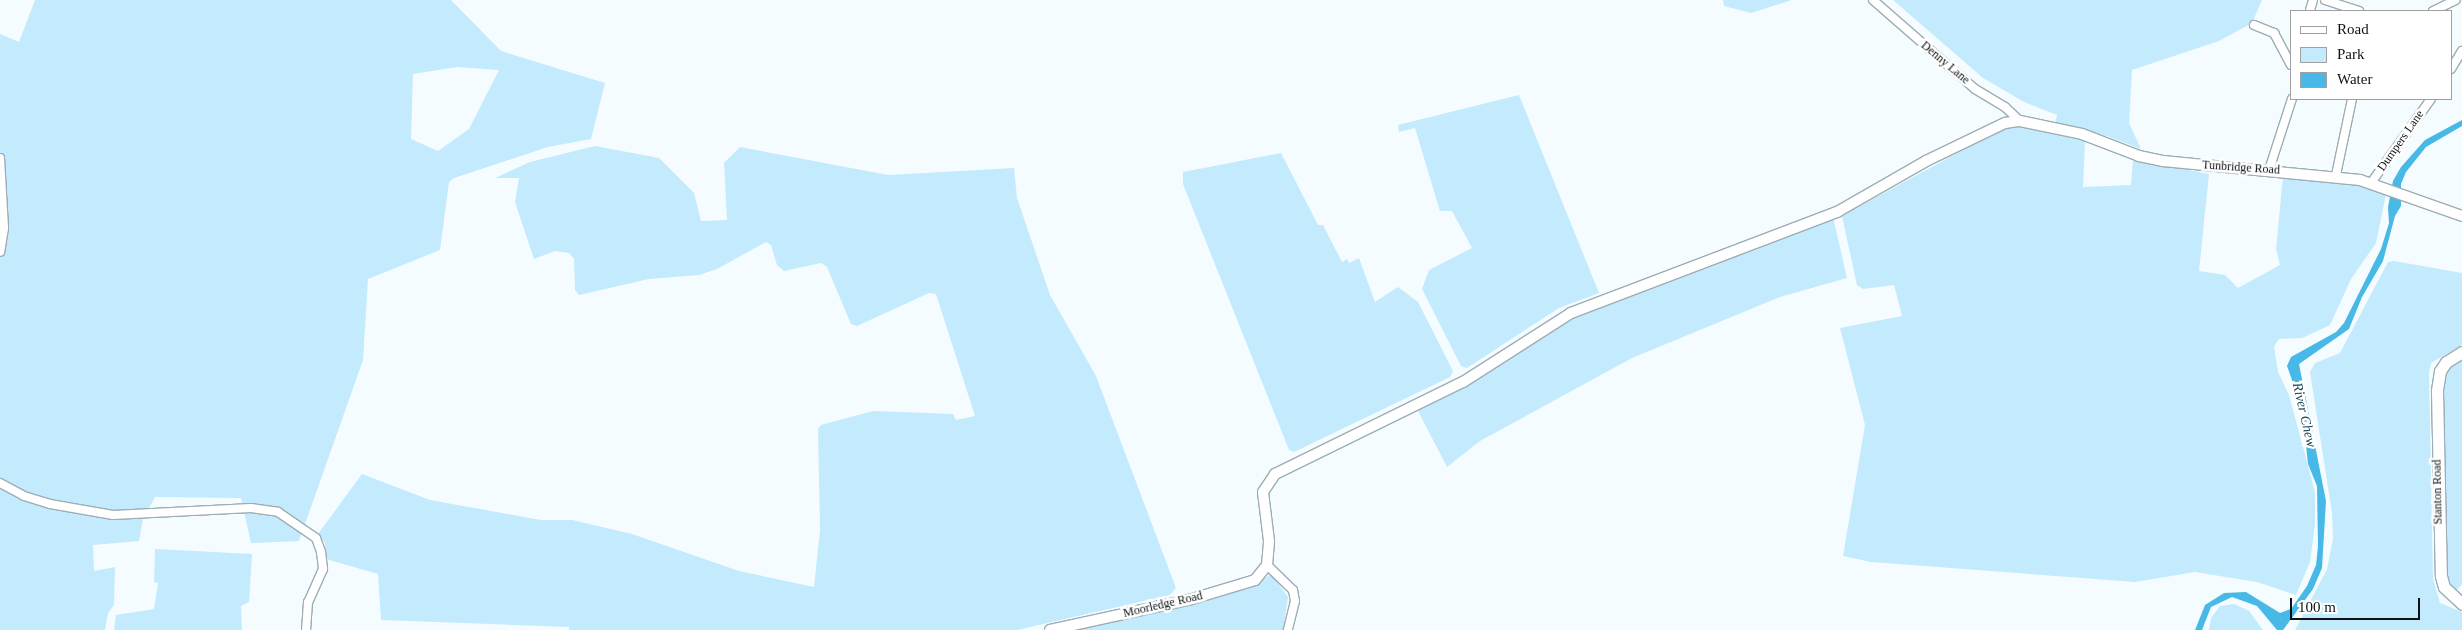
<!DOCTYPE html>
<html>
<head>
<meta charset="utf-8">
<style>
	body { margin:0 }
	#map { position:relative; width:2462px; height:630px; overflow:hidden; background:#f5fcff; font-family:Georgia,serif }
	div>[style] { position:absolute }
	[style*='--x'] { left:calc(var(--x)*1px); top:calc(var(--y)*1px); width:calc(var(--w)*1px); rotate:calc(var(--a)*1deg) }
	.green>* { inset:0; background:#c3eafd }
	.water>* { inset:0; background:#48b9e6 }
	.roads { filter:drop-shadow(1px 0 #9dadb4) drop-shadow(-1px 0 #9dadb4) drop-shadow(0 1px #9dadb4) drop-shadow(0 -1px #9dadb4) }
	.minor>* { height:8px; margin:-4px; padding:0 4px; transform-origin:4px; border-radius:4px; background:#fff }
	.tertiary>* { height:10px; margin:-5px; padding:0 5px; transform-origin:5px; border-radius:5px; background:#fff }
	.secondary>* { height:11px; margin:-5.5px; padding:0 5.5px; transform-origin:5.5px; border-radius:5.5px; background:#fff }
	span { translate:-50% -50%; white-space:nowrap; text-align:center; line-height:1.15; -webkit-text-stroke:5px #fff; paint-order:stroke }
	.street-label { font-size:12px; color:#0d1215 }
	.water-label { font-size:14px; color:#144457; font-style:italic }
	.legend { position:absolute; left:2290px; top:10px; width:162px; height:90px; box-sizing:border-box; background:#fff; border:1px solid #9ea0a1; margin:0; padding:6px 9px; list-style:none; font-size:15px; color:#0d1215 }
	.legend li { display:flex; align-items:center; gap:10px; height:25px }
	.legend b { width:25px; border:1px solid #9ea0a1 }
	.scale { position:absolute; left:2290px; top:598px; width:130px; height:22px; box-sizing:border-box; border:2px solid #0d1215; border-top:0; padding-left:6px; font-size:15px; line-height:18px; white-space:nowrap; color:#0d1215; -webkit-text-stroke:4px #fff; paint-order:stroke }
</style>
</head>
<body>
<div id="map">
	<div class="green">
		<div style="clip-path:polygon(evenodd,35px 0,451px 0,501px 51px,605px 83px,591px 139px,548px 147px,454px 178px,449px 182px,440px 250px,368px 279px,363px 360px,299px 541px,251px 543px,241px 498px,155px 497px,143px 519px,139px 541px,93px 545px,94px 571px,115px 567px,114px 605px,108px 613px,105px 630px,0 630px,0 34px,19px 42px,35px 0,457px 67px,499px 70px,469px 129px,438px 151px,411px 139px,413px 74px,457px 67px)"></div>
		<div style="clip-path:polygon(1723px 0,1792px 0,1751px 13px,1724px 6px)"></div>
		<div style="clip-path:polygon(1893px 0,2262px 0,2252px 23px,2219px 41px,2132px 70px,2129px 123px,2141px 149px,2107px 136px,2055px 124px,2057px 115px,2024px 102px,1983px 78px)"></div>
		<div style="clip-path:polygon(1519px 95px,1599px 293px,1559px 308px,1467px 368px,1461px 366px,1422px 289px,1429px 270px,1472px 248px,1452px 211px,1440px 211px,1415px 128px,1399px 132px,1398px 125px)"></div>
		<div style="clip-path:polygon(2005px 127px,2025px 127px,2085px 141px,2083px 187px,2131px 185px,2133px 159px,2209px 174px,2199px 271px,2225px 275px,2238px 288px,2280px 265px,2276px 249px,2283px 176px,2357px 184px,2386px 194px,2376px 243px,2351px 279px,2330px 325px,2302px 338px,2279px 339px,2274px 346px,2278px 372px,2289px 395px,2315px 492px,2315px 524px,2310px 562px,2296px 595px,2257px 582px,2195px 572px,2135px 582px,1871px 562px,1843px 556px,1865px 425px,1840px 328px,1902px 316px,1894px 285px,1863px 289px,1857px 285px,1842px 216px)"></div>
		<div style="clip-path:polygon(595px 146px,659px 158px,694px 193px,701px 221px,727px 220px,724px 163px,740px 147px,888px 175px,1014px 168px,1017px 198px,1050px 295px,1096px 376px,1176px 588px,1170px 595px,1017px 630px,569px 630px,569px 627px,381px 620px,378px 574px,326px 559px,325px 543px,318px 534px,362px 474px,430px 500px,541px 520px,572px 520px,632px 534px,739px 571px,814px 587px,820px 530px,818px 429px,821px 425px,873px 411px,953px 414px,956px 420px,975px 416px,936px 294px,929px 293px,857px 326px,851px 324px,827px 267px,821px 263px,784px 271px,777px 265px,771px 245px,766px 242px,717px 269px,699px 275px,649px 279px,579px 295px,575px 290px,574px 259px,569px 253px,555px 251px,534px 259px,515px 202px,519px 178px,495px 178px,530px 162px)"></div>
		<div style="clip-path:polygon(1281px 153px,1318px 225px,1323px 225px,1342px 262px,1347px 259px,1349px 263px,1359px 258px,1375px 302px,1398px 287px,1418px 302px,1453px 371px,1450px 377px,1294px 452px,1289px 450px,1183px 184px,1183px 172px)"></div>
		<div style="clip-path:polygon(1833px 217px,1847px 278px,1780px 297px,1632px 358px,1480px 441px,1447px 467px,1418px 411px,1420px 407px,1505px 362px,1554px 326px,1586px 310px,1755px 250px)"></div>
		<div style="clip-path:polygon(2394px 261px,2462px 273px,2462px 345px,2431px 363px,2429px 372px,2433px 579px,2440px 603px,2462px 612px,2462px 630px,2295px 630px,2327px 569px,2333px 539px,2332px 513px,2310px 372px,2315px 363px,2340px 353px,2388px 262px)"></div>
		<div style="clip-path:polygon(2462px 357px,2462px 584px,2455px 592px,2444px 574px,2442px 376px,2449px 364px)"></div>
		<div style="clip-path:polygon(155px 549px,252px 554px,249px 602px,241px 606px,242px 630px,114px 630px,116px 615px,154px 609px,158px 583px,154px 582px)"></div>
		<div style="clip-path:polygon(1271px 574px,1288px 597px,1283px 630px,1075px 630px,1251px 588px)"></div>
		<div style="clip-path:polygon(2234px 604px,2249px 611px,2263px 630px,2209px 630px,2211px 618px,2220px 606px)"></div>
	</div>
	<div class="water">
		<div style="clip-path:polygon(2462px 120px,2462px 126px,2426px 147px,2406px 172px,2401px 184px,2401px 206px,2395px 216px,2383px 261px,2362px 297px,2349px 329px,2299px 364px,2326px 501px,2322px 568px,2313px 589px,2283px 630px,2277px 630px,2257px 606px,2232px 597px,2211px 607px,2202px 630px,2195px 630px,2205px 605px,2224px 593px,2246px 592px,2280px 613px,2291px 609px,2307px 586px,2316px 565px,2318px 546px,2317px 486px,2308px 464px,2302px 408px,2287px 366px,2291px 357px,2336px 332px,2344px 323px,2381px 249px,2389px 223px,2388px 207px,2393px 181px,2401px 167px,2425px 140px)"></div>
	</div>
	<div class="roads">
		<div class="minor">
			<div style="--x:1873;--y:0;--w:135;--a:41.1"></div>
			<div style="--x:1975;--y:89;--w:35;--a:31"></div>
			<div style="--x:2005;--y:107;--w:21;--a:43"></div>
			<div style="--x:2325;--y:0;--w:36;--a:18"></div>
			<div style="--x:2310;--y:10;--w:10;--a:-73"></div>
			<div style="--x:2433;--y:11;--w:25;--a:-26"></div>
			<div style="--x:2254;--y:25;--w:22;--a:22"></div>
			<div style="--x:2274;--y:33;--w:36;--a:62"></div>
			<div style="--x:2451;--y:69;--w:21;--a:-59"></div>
			<div style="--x:0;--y:158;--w:70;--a:86.7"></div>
			<div style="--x:4;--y:228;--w:24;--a:99"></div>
			<div style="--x:2269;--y:170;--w:75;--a:-72.1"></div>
			<div style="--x:2336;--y:175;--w:78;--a:-78.1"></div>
			<div style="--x:2371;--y:183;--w:103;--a:-54.5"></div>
			<div style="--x:0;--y:483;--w:27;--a:28"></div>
			<div style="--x:24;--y:496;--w:27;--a:17"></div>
			<div style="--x:50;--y:504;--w:64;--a:9.9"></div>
			<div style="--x:113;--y:515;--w:138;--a:-2.9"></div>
			<div style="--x:251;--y:508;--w:27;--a:8"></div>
			<div style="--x:278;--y:512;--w:46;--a:34.4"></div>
			<div style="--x:316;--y:538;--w:15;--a:70"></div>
			<div style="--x:321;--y:552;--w:17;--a:83"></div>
			<div style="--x:323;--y:569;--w:36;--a:114"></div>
			<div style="--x:308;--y:602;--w:28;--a:94"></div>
			<div style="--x:1267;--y:565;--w:36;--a:44"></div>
			<div style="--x:1293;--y:590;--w:11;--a:80"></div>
			<div style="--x:1295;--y:601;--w:30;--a:104"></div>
		</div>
		<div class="tertiary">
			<div style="--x:1050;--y:630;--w:145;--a:-12.3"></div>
			<div style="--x:1192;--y:599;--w:66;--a:-16.8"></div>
			<div style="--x:1255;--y:580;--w:19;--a:-51"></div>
			<div style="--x:1267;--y:565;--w:24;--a:-85"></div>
			<div style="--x:1269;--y:541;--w:49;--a:-97"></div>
			<div style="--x:1263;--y:492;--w:22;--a:-56"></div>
			<div style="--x:1275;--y:474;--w:209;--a:-26.1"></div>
			<div style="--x:1463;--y:382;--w:128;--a:-32.6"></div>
			<div style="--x:1571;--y:313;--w:285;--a:-20.8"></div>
			<div style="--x:1837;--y:212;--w:103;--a:-29.8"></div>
			<div style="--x:1926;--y:161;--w:88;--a:-25.7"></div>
			<div style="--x:2005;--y:123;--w:15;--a:-8"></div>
			<div style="--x:2020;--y:121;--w:63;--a:11.8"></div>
			<div style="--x:2082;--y:134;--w:61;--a:21.1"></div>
			<div style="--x:2139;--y:156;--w:25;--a:12"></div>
			<div style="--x:2163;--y:161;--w:198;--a:5.5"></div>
			<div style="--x:2360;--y:180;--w:108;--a:19.4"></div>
		</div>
		<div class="secondary">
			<div style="--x:2462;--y:352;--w:19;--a:148"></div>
			<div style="--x:2446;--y:362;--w:11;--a:124"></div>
			<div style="--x:2440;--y:371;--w:20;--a:99"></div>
			<div style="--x:2437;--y:391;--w:185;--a:88.8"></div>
			<div style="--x:2441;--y:576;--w:11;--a:75"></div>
			<div style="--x:2444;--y:587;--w:25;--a:43"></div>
		</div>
	</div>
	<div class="street-label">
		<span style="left:1945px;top:63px;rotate:40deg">Denny Lane</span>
		<span style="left:2401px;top:141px;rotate:-55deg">Dumpers Lane</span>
		<span style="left:2241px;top:168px;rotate:4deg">Tunbridge Road</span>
		<span style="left:2438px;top:492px;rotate:-91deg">Stanton Road</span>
		<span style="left:1163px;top:605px;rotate:-13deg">Moorledge Road</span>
	</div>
	<div class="water-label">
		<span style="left:2304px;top:415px;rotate:77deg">River Chew</span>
	</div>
	<ul class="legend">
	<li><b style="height:6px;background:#fff"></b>Road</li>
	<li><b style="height:14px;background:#c3eafd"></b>Park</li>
	<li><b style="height:14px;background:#48b9e6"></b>Water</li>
	</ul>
	<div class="scale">100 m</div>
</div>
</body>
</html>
